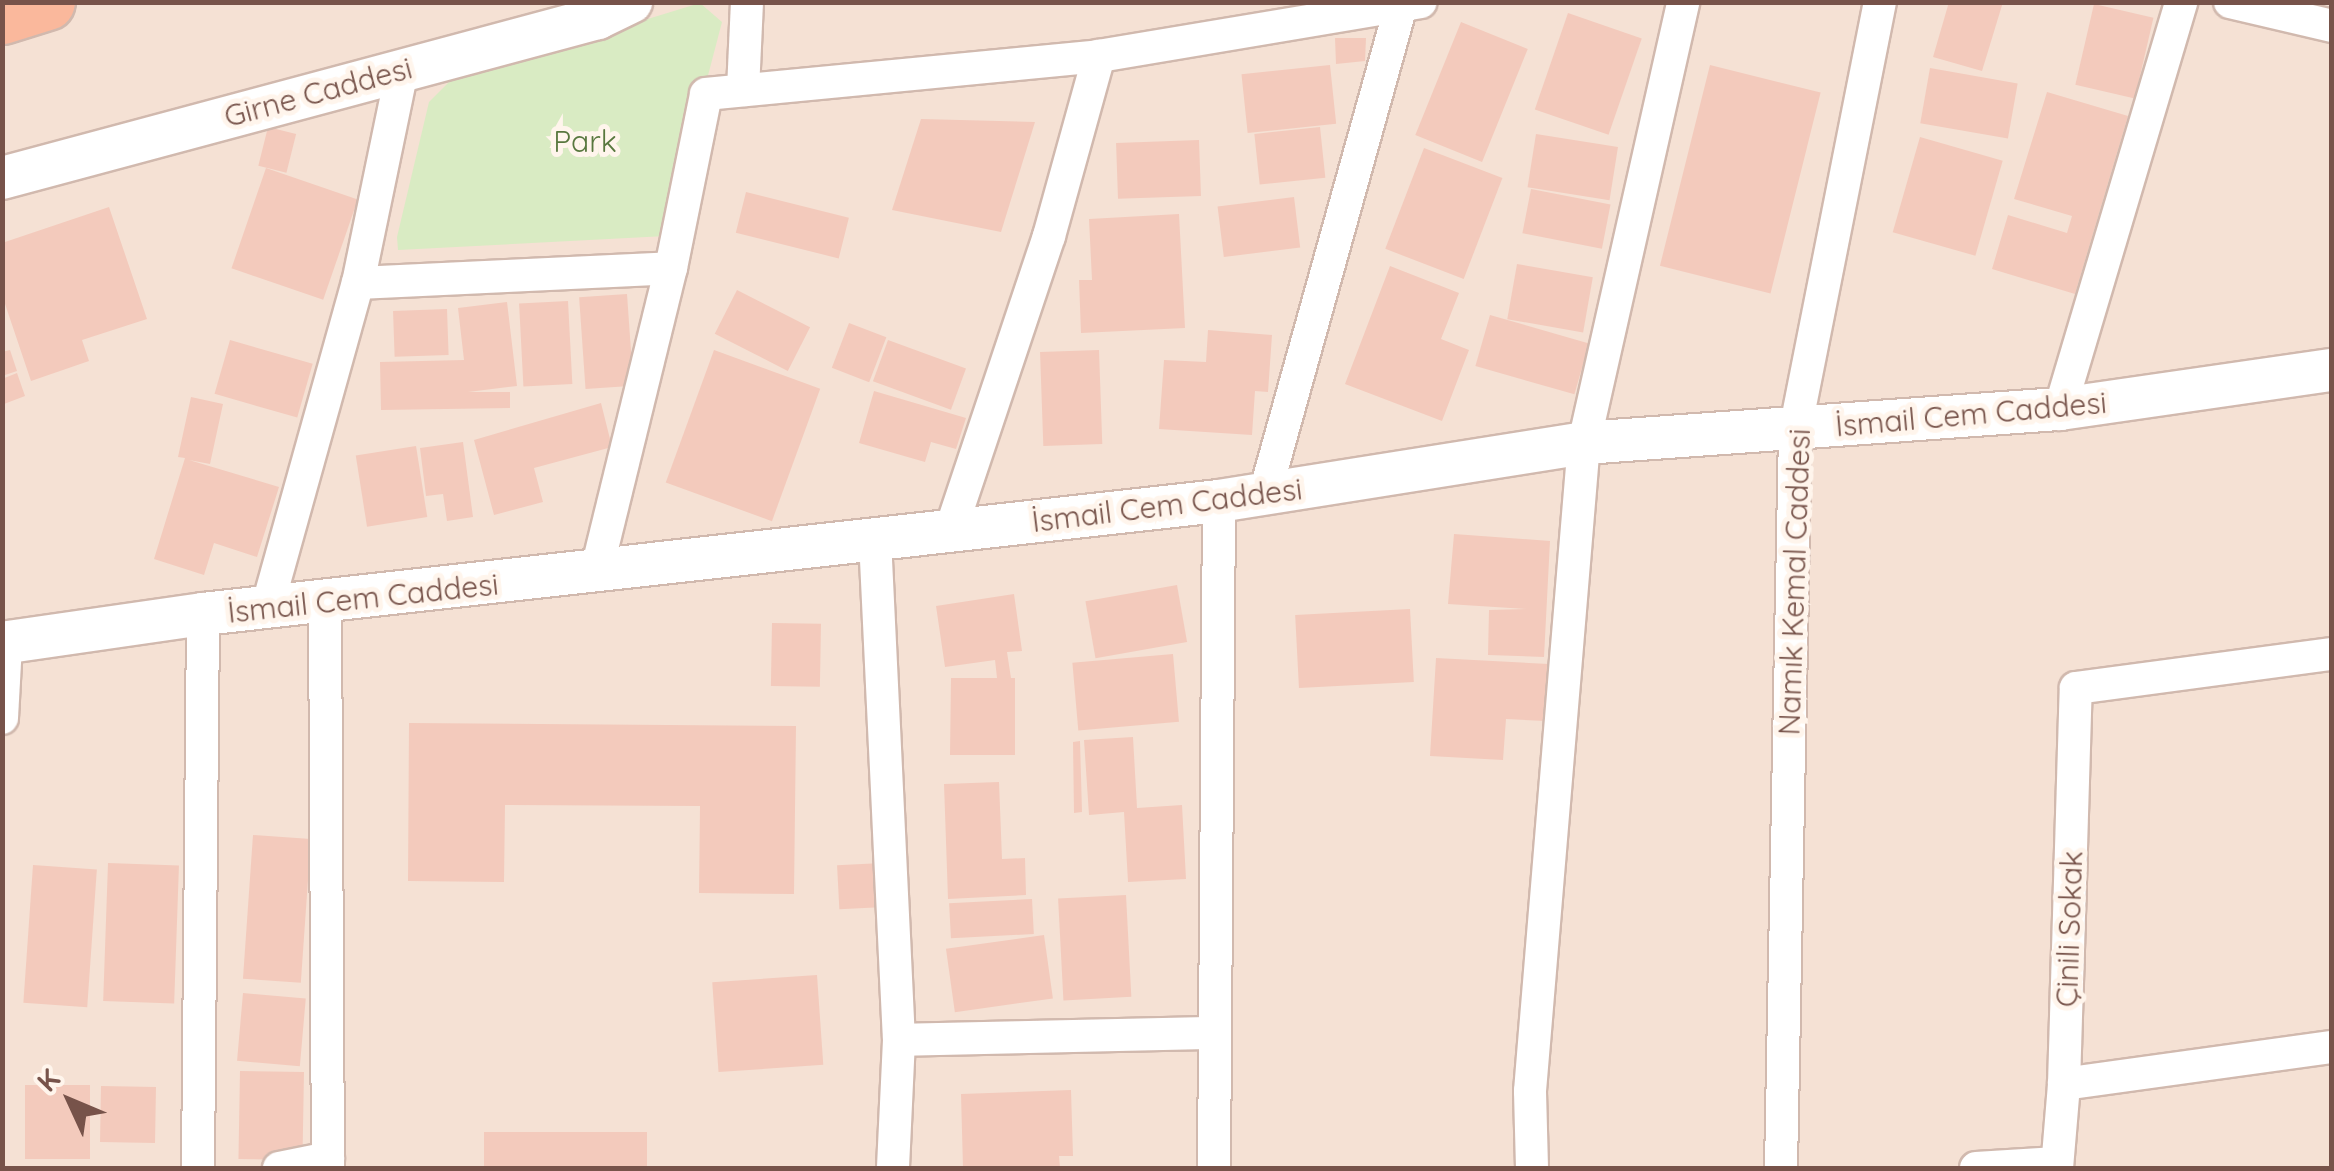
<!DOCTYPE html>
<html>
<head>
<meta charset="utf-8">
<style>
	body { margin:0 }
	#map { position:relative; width:2334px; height:1171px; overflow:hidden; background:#fdf0e6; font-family:Quicksand,sans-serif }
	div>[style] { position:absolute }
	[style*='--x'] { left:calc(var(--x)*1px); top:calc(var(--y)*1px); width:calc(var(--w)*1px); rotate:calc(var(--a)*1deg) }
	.residential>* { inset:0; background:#f5e1d4; transform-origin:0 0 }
	.green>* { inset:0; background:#d9ebc3 }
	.building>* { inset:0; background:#f3cabc; transform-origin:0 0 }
	.roads { filter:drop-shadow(2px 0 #d1b9ae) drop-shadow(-2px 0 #d1b9ae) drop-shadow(0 2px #d1b9ae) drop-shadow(0 -2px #d1b9ae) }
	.minor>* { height:32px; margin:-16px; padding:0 16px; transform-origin:16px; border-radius:16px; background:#fff }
	.tertiary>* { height:42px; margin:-21px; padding:0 21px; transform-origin:21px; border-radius:21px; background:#fff }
	.trunk>* { height:55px; margin:-27.5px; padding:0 27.5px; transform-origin:27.5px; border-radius:27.5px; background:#fab89c }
	span { translate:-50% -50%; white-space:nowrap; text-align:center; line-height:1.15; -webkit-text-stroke:10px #fff5ec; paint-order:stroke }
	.street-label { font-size:30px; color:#77534a }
	.park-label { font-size:30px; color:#58773e }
	.frame { position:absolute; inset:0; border:5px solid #77534a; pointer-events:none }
	.north { position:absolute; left:20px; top:1051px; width:100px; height:100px; -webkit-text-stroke:8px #fff5ec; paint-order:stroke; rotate:314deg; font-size:28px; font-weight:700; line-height:40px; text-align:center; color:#77534a }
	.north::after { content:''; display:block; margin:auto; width:35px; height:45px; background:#77534a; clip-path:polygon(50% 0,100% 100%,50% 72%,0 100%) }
</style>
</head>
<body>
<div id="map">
	<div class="residential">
		<div style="left:3px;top:3px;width:2328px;height:1165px"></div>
	</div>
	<div class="green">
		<div style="clip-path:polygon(700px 3px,722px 22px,666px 236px,398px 250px,397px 237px,429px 102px,452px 79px)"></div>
	</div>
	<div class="building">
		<div style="clip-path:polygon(1949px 2px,2003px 2px,1982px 71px,1933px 57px)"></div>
		<div style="left:2094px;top:4px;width:61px;height:83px;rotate:13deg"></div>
		<div style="left:1568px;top:13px;width:78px;height:102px;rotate:19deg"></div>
		<div style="left:1461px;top:22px;width:72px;height:122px;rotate:22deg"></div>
		<div style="clip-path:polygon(1335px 38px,1366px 38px,1365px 61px,1336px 64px)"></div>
		<div style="left:1330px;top:65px;width:59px;height:89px;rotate:84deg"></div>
		<div style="left:1710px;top:65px;width:114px;height:207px;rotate:14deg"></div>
		<div style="left:1930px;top:68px;width:89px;height:56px;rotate:10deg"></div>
		<div style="clip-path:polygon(2047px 92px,2128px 116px,2075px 294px,1992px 269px,2008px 215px,2067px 233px,2072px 216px,2014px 199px)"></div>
		<div style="clip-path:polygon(921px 119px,1035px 122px,1001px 232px,892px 210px)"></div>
		<div style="left:268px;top:127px;width:29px;height:40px;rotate:14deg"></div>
		<div style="left:1320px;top:127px;width:51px;height:66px;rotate:84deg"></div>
		<div style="left:1536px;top:134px;width:83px;height:54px;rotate:9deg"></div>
		<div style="left:1920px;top:137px;width:86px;height:99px;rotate:16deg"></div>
		<div style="left:1199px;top:140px;width:56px;height:83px;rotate:88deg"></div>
		<div style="left:1424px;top:148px;width:84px;height:108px;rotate:21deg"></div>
		<div style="left:266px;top:168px;width:97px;height:106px;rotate:19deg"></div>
		<div style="left:1531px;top:189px;width:81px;height:45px;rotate:11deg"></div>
		<div style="left:746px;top:192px;width:106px;height:42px;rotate:14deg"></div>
		<div style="left:1294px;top:197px;width:51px;height:77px;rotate:83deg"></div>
		<div style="clip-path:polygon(109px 207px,147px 319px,82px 340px,89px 361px,31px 381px,2px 295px,2px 243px)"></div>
		<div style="clip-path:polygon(1179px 214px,1185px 328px,1081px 333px,1079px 280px,1092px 280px,1089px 219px)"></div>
		<div style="left:1517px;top:264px;width:77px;height:56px;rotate:10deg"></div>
		<div style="clip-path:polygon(1390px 266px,1459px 293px,1441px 339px,1469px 350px,1442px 421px,1345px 384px)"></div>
		<div style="left:737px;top:290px;width:82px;height:49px;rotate:27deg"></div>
		<div style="left:627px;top:294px;width:92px;height:48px;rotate:86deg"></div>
		<div style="left:568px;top:301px;width:83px;height:49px;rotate:87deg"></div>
		<div style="clip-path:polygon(507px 302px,517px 386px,468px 392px,510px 392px,510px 408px,381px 410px,380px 362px,464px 360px,458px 308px)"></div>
		<div style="left:447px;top:309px;width:46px;height:54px;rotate:88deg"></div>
		<div style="left:1490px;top:315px;width:103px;height:53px;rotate:16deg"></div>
		<div style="left:849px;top:323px;width:40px;height:48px;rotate:21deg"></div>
		<div style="clip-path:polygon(1208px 330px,1272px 335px,1268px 392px,1255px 391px,1252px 435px,1159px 429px,1164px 360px,1206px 362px)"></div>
		<div style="left:230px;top:340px;width:86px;height:56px;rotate:16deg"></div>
		<div style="left:888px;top:340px;width:83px;height:44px;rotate:20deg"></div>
		<div style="clip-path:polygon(10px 350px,17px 371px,2px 376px,2px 352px)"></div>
		<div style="left:714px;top:350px;width:113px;height:141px;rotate:20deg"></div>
		<div style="left:1099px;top:350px;width:94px;height:59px;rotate:88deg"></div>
		<div style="clip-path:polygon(17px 373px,25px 396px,4px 404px,2px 379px)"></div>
		<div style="clip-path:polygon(874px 391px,966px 418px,956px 449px,931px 442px,925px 462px,859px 443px)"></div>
		<div style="clip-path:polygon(191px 397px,223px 404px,210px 464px,189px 460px,279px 487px,257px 557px,214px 543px,204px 575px,154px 559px,185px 458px,178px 457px)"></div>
		<div style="clip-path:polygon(601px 403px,612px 447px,534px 468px,543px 502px,494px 515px,474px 440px)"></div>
		<div style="clip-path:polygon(463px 442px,473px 517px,447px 521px,443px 494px,426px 496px,420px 448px)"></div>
		<div style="left:416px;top:446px;width:72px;height:61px;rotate:81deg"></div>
		<div style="clip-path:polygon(1454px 534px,1550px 541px,1544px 657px,1488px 655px,1489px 610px,1526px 609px,1448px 604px)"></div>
		<div style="left:1177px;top:585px;width:58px;height:93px;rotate:80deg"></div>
		<div style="clip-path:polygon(1014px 594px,1022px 651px,1007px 652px,1011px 678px,1015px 678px,1015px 755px,950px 755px,951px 678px,997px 678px,995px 660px,945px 667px,936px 606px)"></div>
		<div style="left:1410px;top:609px;width:73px;height:115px;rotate:87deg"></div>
		<div style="left:772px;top:623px;width:49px;height:63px;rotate:1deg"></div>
		<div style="left:1173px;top:654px;width:68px;height:101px;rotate:85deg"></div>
		<div style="clip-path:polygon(1436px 658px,1549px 664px,1545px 721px,1506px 719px,1503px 760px,1430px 756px)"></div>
		<div style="clip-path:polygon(409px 723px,796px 726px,794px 894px,699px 893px,700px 806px,505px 805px,504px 882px,408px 881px)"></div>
		<div style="clip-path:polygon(1133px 737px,1137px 808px,1182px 805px,1186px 879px,1128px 882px,1124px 812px,1089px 815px,1084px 740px)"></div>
		<div style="clip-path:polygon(1080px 741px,1082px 812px,1074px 813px,1073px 742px)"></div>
		<div style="clip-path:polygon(999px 782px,1002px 859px,1025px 858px,1026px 895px,948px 899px,944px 784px)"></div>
		<div style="left:253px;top:835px;width:58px;height:144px;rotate:4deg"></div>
		<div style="left:108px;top:863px;width:71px;height:138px;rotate:2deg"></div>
		<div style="left:882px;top:863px;width:44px;height:45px;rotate:87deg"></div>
		<div style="left:33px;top:865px;width:64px;height:138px;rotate:4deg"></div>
		<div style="left:1126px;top:895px;width:102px;height:68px;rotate:87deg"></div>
		<div style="left:1032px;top:899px;width:35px;height:83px;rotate:87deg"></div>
		<div style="left:1044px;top:935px;width:64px;height:99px;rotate:82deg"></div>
		<div style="left:817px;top:975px;width:90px;height:105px;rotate:86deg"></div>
		<div style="left:243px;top:993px;width:63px;height:68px;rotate:5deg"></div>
		<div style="left:240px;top:1071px;width:64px;height:88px;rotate:1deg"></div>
		<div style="left:25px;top:1085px;width:65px;height:74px"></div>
		<div style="left:101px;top:1086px;width:55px;height:56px;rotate:1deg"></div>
		<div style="clip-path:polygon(1071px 1090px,1073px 1156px,1059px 1156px,1060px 1168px,963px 1168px,961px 1094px)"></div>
		<div style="left:484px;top:1132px;width:163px;height:36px"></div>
	</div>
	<div class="roads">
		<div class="minor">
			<div style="--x:2230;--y:2;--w:105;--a:13.2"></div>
			<div style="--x:743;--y:90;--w:88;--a:-87.4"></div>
			<div style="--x:358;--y:283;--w:313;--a:-2.7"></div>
			<div style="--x:2060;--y:409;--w:425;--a:-73.4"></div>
			<div style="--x:1265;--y:493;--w:510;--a:-74.41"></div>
			<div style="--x:950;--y:532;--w:312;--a:-71.5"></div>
			<div style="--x:1049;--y:236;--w:187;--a:-74.5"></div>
			<div style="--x:875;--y:539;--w:502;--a:87.26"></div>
			<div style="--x:899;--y:1040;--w:128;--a:92.7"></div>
			<div style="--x:596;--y:573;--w:314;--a:-76.2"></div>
			<div style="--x:671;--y:268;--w:177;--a:-78.6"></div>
			<div style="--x:706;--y:94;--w:395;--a:-5.5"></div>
			<div style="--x:1099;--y:56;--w:326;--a:-9.5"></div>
			<div style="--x:325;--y:601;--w:567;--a:89.7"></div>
			<div style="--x:267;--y:608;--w:337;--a:-74.4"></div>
			<div style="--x:358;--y:283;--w:217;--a:-78.3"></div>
			<div style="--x:2;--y:718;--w:75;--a:-86.9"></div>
			<div style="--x:899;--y:1040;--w:315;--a:-1.3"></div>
			<div style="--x:2064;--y:1084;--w:271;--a:-7.9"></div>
			<div style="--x:198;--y:1168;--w:554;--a:-89.48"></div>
			<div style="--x:279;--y:1168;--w:50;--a:-11.5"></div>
			<div style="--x:1214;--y:1168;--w:667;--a:-89.57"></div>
			<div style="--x:1532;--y:1168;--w:77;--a:-91.5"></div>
			<div style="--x:1530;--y:1091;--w:650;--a:-85.24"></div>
			<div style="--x:1584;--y:443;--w:452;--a:-77.3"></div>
			<div style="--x:1781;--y:1168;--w:737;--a:-88.91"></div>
			<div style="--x:1795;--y:431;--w:437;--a:-78.8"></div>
			<div style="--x:1976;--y:1168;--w:81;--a:-3.5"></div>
			<div style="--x:2057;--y:1168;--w:84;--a:-85.2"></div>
			<div style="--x:2064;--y:1084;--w:396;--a:-88.3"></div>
			<div style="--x:2076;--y:688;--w:258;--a:-7.6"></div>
		</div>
		<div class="tertiary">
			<div style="--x:2;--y:178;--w:617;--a:-15.03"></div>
			<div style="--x:598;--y:18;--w:37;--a:-26"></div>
			<div style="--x:2;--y:643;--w:203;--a:-8.2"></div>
			<div style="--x:203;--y:614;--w:1022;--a:-6.35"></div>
			<div style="--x:1219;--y:501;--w:370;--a:-9"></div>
			<div style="--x:1584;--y:443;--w:477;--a:-4.1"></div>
			<div style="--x:2060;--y:409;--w:275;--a:-8.2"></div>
		</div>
		<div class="trunk">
			<div style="--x:2;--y:16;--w:47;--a:-17.3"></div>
		</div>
	</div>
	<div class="street-label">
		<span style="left:318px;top:92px;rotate:-15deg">Girne Caddesi</span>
		<span style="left:1971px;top:414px;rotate:-5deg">İsmail Cem Caddesi</span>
		<span style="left:1167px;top:505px;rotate:-7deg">İsmail Cem Caddesi</span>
		<span style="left:1794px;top:582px;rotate:-88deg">Namık Kemal Caddesi</span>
		<span style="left:363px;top:598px;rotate:-6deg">İsmail Cem Caddesi</span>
		<span style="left:2069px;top:929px;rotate:-88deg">Çinili Sokak</span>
	</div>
	<div class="park-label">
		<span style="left:585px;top:141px">Park</span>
	</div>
	<div class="frame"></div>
	<div class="north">K</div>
</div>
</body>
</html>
